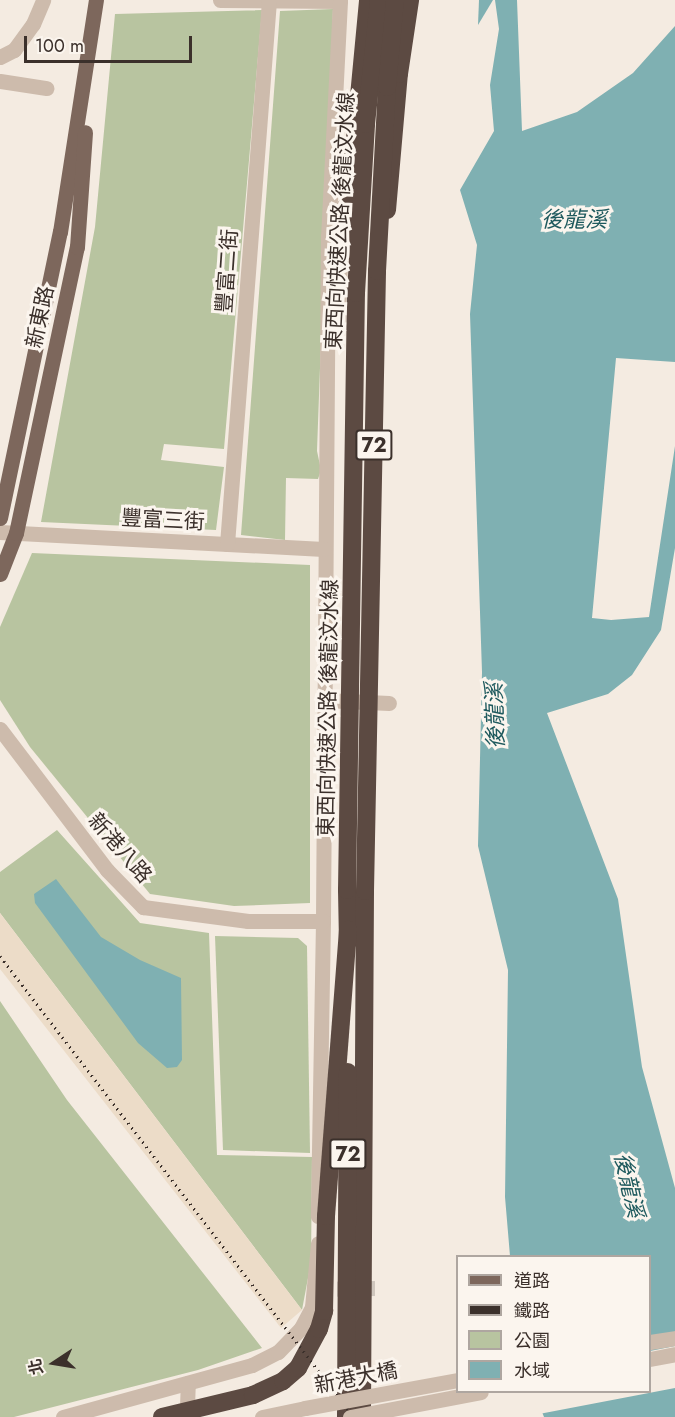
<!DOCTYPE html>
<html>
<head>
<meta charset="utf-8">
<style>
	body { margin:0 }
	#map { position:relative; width:675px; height:1417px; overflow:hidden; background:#f4ebe1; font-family:Jost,"Noto Sans TC",sans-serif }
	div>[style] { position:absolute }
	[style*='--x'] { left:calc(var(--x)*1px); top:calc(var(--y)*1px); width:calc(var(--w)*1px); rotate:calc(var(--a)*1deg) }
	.green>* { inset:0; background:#b8c4a0 }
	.plaza>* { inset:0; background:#ecdcc8 }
	.water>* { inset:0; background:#7fb0b2 }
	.pier>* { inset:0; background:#f4ebe1 }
	.minor-tunnel>* { height:15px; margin-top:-7.5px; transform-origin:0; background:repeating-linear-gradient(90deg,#cfc6bd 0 15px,transparent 0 23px) }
	.minor>* { height:15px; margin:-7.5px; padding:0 7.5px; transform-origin:7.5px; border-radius:7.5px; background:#cdbbac }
	.major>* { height:15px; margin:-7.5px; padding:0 7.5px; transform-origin:7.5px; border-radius:7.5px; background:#7d675c }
	.highway>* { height:18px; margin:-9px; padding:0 9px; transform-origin:9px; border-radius:9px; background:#5c4a42 }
	.rail>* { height:3px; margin-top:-1.5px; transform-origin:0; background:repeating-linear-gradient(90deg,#3b302b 0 1.5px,transparent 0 6px) }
	.minor-bridge>* { height:15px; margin:-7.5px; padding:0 7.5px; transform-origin:7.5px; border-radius:7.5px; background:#cdbbac }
	.highway-bridge>* { height:18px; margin:-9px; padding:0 9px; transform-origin:9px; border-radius:9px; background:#5c4a42 }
	span { translate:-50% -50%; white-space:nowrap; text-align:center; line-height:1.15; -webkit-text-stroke:6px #fbf5ee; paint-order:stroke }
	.shield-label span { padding:2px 4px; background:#fbf5ee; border:2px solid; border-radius:4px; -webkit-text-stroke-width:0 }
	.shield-label { font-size:20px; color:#3b302b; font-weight:700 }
	.street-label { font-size:21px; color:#3b302b }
	.water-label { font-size:22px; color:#1f5a5e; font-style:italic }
	.legend { position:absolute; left:456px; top:1255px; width:195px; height:138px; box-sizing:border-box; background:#fbf5ee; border:2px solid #aea6a0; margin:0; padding:8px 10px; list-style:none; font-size:18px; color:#3b302b }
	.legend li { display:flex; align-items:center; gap:12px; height:30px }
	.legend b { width:30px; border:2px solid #aea6a0 }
	.north { position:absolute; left:24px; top:1333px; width:60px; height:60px; -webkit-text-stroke:4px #fbf5ee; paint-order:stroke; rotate:258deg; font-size:16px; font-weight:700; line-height:24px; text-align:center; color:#3b302b }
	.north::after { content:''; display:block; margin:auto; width:21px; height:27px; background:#3b302b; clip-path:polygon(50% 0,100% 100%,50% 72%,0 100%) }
	.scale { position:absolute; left:24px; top:36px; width:168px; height:27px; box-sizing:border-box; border:3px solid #3b302b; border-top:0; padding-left:8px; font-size:18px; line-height:21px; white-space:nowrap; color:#3b302b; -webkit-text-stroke:4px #fbf5ee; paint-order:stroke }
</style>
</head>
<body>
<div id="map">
	<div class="green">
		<div style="clip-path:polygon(333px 9px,317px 451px,321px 470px,318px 479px,286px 478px,285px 540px,241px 535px,280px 11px)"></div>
		<div style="clip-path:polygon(262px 10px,224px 449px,164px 444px,161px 460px,224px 467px,216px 530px,41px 522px,95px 227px,115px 14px)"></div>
		<div style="clip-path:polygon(32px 553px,310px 565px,310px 903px,234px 906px,150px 894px,30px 747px,0 700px,0 627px)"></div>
		<div style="clip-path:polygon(57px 830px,140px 923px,209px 933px,217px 1155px,312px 1157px,311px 1262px,302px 1310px,0 913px,0 872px)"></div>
		<div style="clip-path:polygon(215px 936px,298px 938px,307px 946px,310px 1153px,223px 1150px)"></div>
		<div style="clip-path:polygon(0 1001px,67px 1100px,262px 1348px,198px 1370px,14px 1417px,0 1417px)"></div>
	</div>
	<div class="plaza">
		<div style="clip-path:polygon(0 913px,302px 1310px,281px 1328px,0 969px)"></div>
	</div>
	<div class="water">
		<div style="clip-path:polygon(479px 0,493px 0,478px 25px)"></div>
		<div style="clip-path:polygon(495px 0,517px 0,522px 131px,577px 112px,633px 73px,675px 26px,675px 362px,616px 358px,592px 618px,611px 620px,649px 617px,675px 446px,675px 548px,661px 630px,632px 675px,608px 694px,547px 713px,618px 899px,642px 1067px,675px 1188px,675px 1417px,544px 1417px,534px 1392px,650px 1392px,650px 1256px,510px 1256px,505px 1197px,508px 970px,478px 846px,482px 672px,470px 314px,477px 245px,460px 190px,494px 131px,490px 85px,499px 29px)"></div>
		<div style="clip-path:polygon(56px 879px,101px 937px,140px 960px,181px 978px,182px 1060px,177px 1067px,167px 1068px,138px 1043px,35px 903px,34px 894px)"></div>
	</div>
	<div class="pier">
		<div style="clip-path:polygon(675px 1346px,675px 1388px,539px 1414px,531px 1392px,650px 1392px,650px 1351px)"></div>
	</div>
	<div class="minor-tunnel">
		<div style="--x:314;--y:1289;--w:62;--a:-0.9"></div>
	</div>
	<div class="minor">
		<div style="--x:220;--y:0;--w:120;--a:0.5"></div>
		<div style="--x:340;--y:1;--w:235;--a:92.9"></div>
		<div style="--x:328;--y:236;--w:685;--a:90.42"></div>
		<div style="--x:323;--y:921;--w:295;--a:91"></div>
		<div style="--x:0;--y:57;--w:16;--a:-27"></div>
		<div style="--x:14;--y:50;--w:32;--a:-54"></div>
		<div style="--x:33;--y:24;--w:26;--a:-67"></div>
		<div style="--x:0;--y:81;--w:47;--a:8.7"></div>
		<div style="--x:337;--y:326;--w:120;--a:-87.1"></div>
		<div style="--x:0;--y:532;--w:324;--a:3"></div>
		<div style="--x:227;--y:544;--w:545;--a:-85.58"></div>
		<div style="--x:324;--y:700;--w:65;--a:2.6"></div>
		<div style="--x:0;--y:729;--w:177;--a:52.8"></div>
		<div style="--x:107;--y:870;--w:52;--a:45.8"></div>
		<div style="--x:143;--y:907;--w:106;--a:7.6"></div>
		<div style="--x:248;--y:921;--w:75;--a:0"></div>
		<div style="--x:650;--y:1342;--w:25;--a:-9"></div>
		<div style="--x:650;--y:1359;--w:25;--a:-11"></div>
		<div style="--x:187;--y:1407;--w:24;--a:-88"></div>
		<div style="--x:63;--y:1417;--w:196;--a:-15.4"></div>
		<div style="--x:252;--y:1365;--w:29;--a:-27"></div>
		<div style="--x:278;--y:1352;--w:33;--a:-46"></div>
		<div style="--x:301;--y:1328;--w:24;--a:-62"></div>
		<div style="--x:312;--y:1307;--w:64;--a:-84.6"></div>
		<div style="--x:262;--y:1417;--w:44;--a:-11.8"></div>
	</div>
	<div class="major">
		<div style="--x:0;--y:518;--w:292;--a:-78.2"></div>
		<div style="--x:60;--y:232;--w:235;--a:-81.2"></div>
		<div style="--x:0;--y:574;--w:44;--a:-68.7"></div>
		<div style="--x:16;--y:533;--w:292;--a:-78"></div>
		<div style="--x:77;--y:247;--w:115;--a:-86"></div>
	</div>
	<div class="highway">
		<div style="--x:387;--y:210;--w:137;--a:-85"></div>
		<div style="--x:399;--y:74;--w:75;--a:-81.5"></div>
		<div style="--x:353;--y:252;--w:50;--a:-94.6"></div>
		<div style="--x:349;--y:202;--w:203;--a:-84.6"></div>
		<div style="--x:347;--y:890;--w:52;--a:88.9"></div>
		<div style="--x:362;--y:1412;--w:521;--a:-89.67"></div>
		<div style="--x:162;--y:1417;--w:94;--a:-13.6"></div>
		<div style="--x:253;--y:1395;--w:33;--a:-25"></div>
		<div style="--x:283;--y:1381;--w:20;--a:-41"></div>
		<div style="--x:298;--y:1368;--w:44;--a:-61.7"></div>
		<div style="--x:319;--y:1329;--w:19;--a:-74"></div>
		<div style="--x:324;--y:1311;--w:95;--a:-88.8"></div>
		<div style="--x:326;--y:1216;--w:287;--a:-85.6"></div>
		<div style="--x:346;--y:1417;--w:345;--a:-89.7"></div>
	</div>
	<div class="rail">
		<div style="--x:0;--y:956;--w:581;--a:52.48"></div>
	</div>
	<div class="minor-bridge">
		<div style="--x:305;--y:1408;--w:156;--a:-10.4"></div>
		<div style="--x:350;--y:1417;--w:133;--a:-10.8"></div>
	</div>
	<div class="highway-bridge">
		<div style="--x:347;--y:890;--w:597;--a:-89.14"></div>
		<div style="--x:356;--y:293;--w:169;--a:-86.6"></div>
		<div style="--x:366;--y:124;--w:125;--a:-84"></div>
		<div style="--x:365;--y:891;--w:620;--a:-88.89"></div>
		<div style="--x:377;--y:271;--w:184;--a:-86.9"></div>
		<div style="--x:387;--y:87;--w:87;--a:-84.7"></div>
	</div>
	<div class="shield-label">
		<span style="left:374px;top:445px">72</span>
		<span style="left:348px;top:1154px">72</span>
	</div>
	<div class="street-label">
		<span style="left:340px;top:221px;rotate:-87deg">東西向快速公路 後龍汶水線</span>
		<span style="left:227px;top:271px;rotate:-86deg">豐富二街</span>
		<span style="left:40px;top:317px;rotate:-78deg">新東路</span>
		<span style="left:163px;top:520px;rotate:3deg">豐富三街</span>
		<span style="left:328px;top:708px;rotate:-89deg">東西向快速公路 後龍汶水線</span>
		<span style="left:120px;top:848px;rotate:49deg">新港八路</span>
		<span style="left:356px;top:1378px;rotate:-11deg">新港大橋</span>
	</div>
	<div class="water-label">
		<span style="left:574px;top:220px">後龍溪</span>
		<span style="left:495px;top:716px;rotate:-92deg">後龍溪</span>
		<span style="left:629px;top:1185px;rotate:77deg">後龍溪</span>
	</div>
	<ul class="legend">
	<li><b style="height:8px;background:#7d675c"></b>道路</li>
	<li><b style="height:8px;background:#3b302b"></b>鐵路</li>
	<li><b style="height:16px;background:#b8c4a0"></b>公園</li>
	<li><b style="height:16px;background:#7fb0b2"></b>水域</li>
	</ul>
	<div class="north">北</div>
	<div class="scale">100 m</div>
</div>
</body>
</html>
